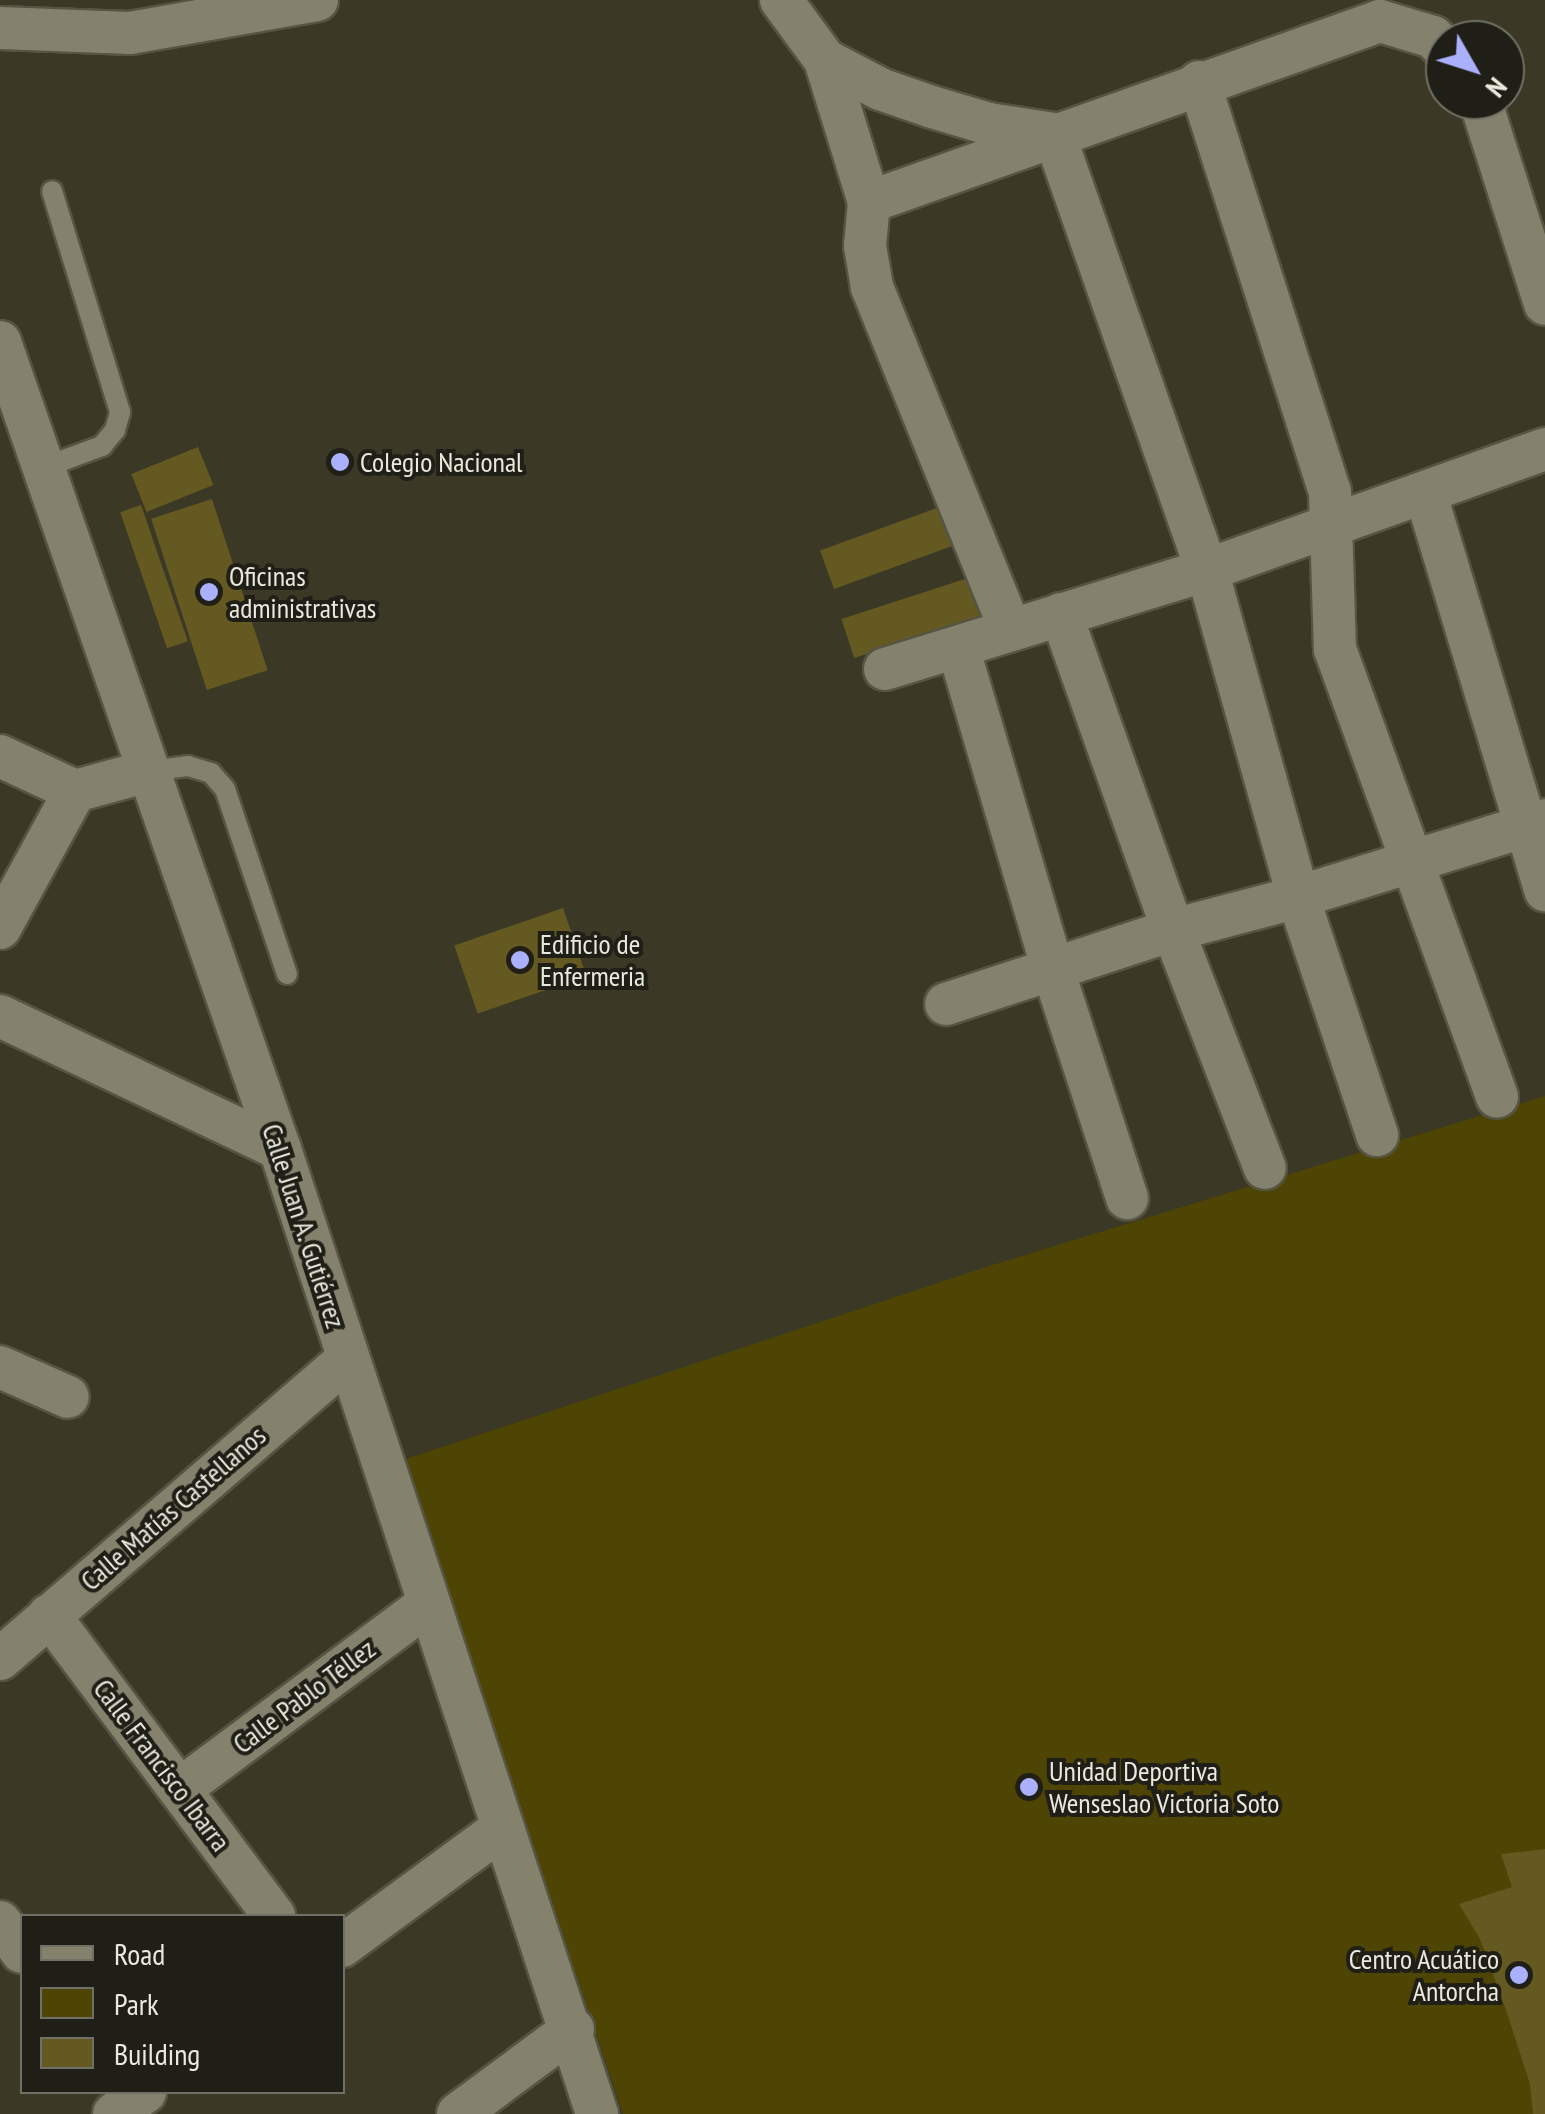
<!DOCTYPE html>
<html>
<head>
<meta charset="utf-8">
<style>
	body { margin:0 }
	#map { position:relative; width:1545px; height:2114px; overflow:hidden; background:#3b3825; font-family:"PT Sans Narrow",sans-serif }
	div>[style] { position:absolute }
	[style*='--x'] { left:calc(var(--x)*1px); top:calc(var(--y)*1px); width:calc(var(--w)*1px); rotate:calc(var(--a)*1deg) }
	.green>* { inset:0; background:#4e4404 }
	.building>* { inset:0; background:#645a21; transform-origin:0 0 }
	.roads { filter:drop-shadow(2px 0 #565443) drop-shadow(-2px 0 #565443) drop-shadow(0 2px #565443) drop-shadow(0 -2px #565443) }
	.lane>* { height:20px; margin:-10px; padding:0 10px; transform-origin:10px; border-radius:10px; background:#84816c }
	.street>* { height:42px; margin:-21px; padding:0 21px; transform-origin:21px; border-radius:21px; background:#84816c }
	.dots>* { width:28px; height:28px; translate:-50% -50%; box-sizing:border-box; border:5px solid #201f17; border-radius:50% }
	span { translate:-50% -50%; white-space:nowrap; text-align:center; line-height:1.15; -webkit-text-stroke:8px #201f17; paint-order:stroke }
	.poi-label { font-size:28px; color:#eae9dd }
	.left { translate:0 -50%; text-align:left }
	.right { translate:-100% -50%; text-align:right }
	.street-label { font-size:28px; color:#eae9dd }
	.legend { position:absolute; left:20px; top:1914px; width:325px; height:180px; box-sizing:border-box; background:#201f17; border:2px solid #717066; margin:0; padding:12px 18px; list-style:none; font-size:30px; color:#eae9dd }
	.legend li { display:flex; align-items:center; gap:20px; height:50px }
	.legend b { width:50px; border:2px solid #717066 }
	.north { position:absolute; left:1425px; top:20px; width:100px; height:100px; box-sizing:border-box; background:#201f17; border:2px solid #717066; border-radius:50%; rotate:129deg; font-size:28px; font-weight:700; line-height:40px; text-align:center; color:#eae9dd }
	.north::after { content:''; display:block; margin:auto; width:35px; height:45px; background:#aab0fc; clip-path:polygon(50% 0,100% 100%,50% 72%,0 100%) }
</style>
</head>
<body>
<div id="map">
	<div class="green">
		<div style="clip-path:polygon(1545px 1096px,1545px 2114px,623px 2114px,403px 1460px,989px 1266px)"></div>
	</div>
	<div class="building">
		<div style="left:198px;top:447px;width:41px;height:72px;rotate:68deg"></div>
		<div style="left:212px;top:499px;width:180px;height:64px;rotate:72deg"></div>
		<div style="left:141px;top:505px;width:144px;height:22px;rotate:71deg"></div>
		<div style="left:945px;top:505px;width:41px;height:133px;rotate:70deg"></div>
		<div style="left:968px;top:578px;width:41px;height:133px;rotate:72deg"></div>
		<div style="left:563px;top:908px;width:72px;height:115px;rotate:71deg"></div>
		<div style="clip-path:polygon(1545px 1849px,1545px 2114px,1533px 2114px,1530px 2084px,1506px 2010px,1480px 1939px,1459px 1904px,1512px 1887px,1501px 1854px)"></div>
	</div>
	<div class="roads">
		<div class="lane">
			<div style="--x:45;--y:467;--w:61;--a:-20.2"></div>
			<div style="--x:102;--y:446;--w:21;--a:-51"></div>
			<div style="--x:115;--y:430;--w:19;--a:-74"></div>
			<div style="--x:120;--y:412;--w:231;--a:-107.1"></div>
			<div style="--x:148;--y:771;--w:40;--a:-7.1"></div>
			<div style="--x:188;--y:766;--w:24;--a:17"></div>
			<div style="--x:211;--y:773;--w:21;--a:49"></div>
			<div style="--x:225;--y:789;--w:195;--a:71.5"></div>
		</div>
		<div class="street">
			<div style="--x:781;--y:0;--w:74;--a:53.7"></div>
			<div style="--x:825;--y:60;--w:149;--a:72.8"></div>
			<div style="--x:869;--y:202;--w:44;--a:95.2"></div>
			<div style="--x:865;--y:246;--w:42;--a:80.3"></div>
			<div style="--x:872;--y:287;--w:369;--a:68"></div>
			<div style="--x:0;--y:28;--w:130;--a:2.2"></div>
			<div style="--x:130;--y:33;--w:190;--a:-10"></div>
			<div style="--x:825;--y:60;--w:62;--a:27.8"></div>
			<div style="--x:880;--y:89;--w:55;--a:19.1"></div>
			<div style="--x:932;--y:107;--w:59;--a:16.6"></div>
			<div style="--x:989;--y:124;--w:66;--a:8.7"></div>
			<div style="--x:1054;--y:134;--w:462;--a:70.7"></div>
			<div style="--x:1207;--y:570;--w:339;--a:74.4"></div>
			<div style="--x:1298;--y:897;--w:251;--a:71.6"></div>
			<div style="--x:1199;--y:82;--w:430;--a:72.3"></div>
			<div style="--x:1330;--y:492;--w:157;--a:88.2"></div>
			<div style="--x:1335;--y:649;--w:476;--a:70.1"></div>
			<div style="--x:1480;--y:100;--w:214;--a:72.3"></div>
			<div style="--x:869;--y:202;--w:542;--a:-19.5"></div>
			<div style="--x:1380;--y:21;--w:55;--a:16.8"></div>
			<div style="--x:1433;--y:37;--w:18;--a:47"></div>
			<div style="--x:0;--y:342;--w:854;--a:70.87"></div>
			<div style="--x:280;--y:1149;--w:1016;--a:71.81"></div>
			<div style="--x:1426;--y:495;--w:413;--a:73.2"></div>
			<div style="--x:1061;--y:614;--w:335;--a:70.5"></div>
			<div style="--x:1173;--y:930;--w:255;--a:68.9"></div>
			<div style="--x:958;--y:647;--w:337;--a:73.6"></div>
			<div style="--x:1053;--y:970;--w:240;--a:72"></div>
			<div style="--x:885;--y:669;--w:337;--a:-17.1"></div>
			<div style="--x:1207;--y:570;--w:359;--a:-19.7"></div>
			<div style="--x:0;--y:756;--w:83;--a:25"></div>
			<div style="--x:0;--y:928;--w:156;--a:-61.3"></div>
			<div style="--x:75;--y:791;--w:76;--a:-15.3"></div>
			<div style="--x:946;--y:1004;--w:239;--a:-18.1"></div>
			<div style="--x:1173;--y:930;--w:129;--a:-14.8"></div>
			<div style="--x:1298;--y:897;--w:259;--a:-17.3"></div>
			<div style="--x:0;--y:1016;--w:310;--a:25.4"></div>
			<div style="--x:0;--y:1367;--w:74;--a:23.8"></div>
			<div style="--x:49;--y:1615;--w:376;--a:53.2"></div>
			<div style="--x:0;--y:1659;--w:459;--a:-40.8"></div>
			<div style="--x:180;--y:1789;--w:309;--a:-36.7"></div>
			<div style="--x:0;--y:1922;--w:37;--a:54"></div>
			<div style="--x:342;--y:1946;--w:197;--a:-36.3"></div>
			<div style="--x:114;--y:2114;--w:38;--a:-35"></div>
			<div style="--x:458;--y:2114;--w:143;--a:-36.5"></div>
		</div>
	</div>
	<div class="dots">
		<div style="left:340px;top:462px;background:#aab0fc"></div>
		<div style="left:209px;top:592px;background:#aab0fc"></div>
		<div style="left:520px;top:960px;background:#aab0fc"></div>
		<div style="left:1029px;top:1787px;background:#aab0fc"></div>
		<div style="left:1519px;top:1975px;background:#aab0fc"></div>
	</div>
	<div class="poi-label">
		<span class="left" style="left:360px;top:462px">Colegio Nacional</span>
		<span class="left" style="left:229px;top:592px">Oficinas<br>administrativas</span>
		<span class="left" style="left:540px;top:960px">Edificio de<br>Enfermeria</span>
		<span class="left" style="left:1049px;top:1787px">Unidad Deportiva<br>Wenseslao Victoria Soto</span>
		<span class="right" style="left:1499px;top:1975px">Centro Acuático<br>Antorcha</span>
	</div>
	<div class="street-label">
		<span style="left:304px;top:1226px;rotate:72deg">Calle Juan A. Gutiérrez</span>
		<span style="left:173px;top:1508px;rotate:-41deg">Calle Matías Castellanos</span>
		<span style="left:304px;top:1696px;rotate:-37deg">Calle Pablo Téllez</span>
		<span style="left:162px;top:1765px;rotate:53deg">Calle Francisco Ibarra</span>
	</div>
	<ul class="legend">
	<li><b style="height:12px;background:#84816c"></b>Road</li>
	<li><b style="height:28px;background:#4e4404"></b>Park</li>
	<li><b style="height:28px;background:#645a21"></b>Building</li>
	</ul>
	<div class="north">N</div>
</div>
</body>
</html>
